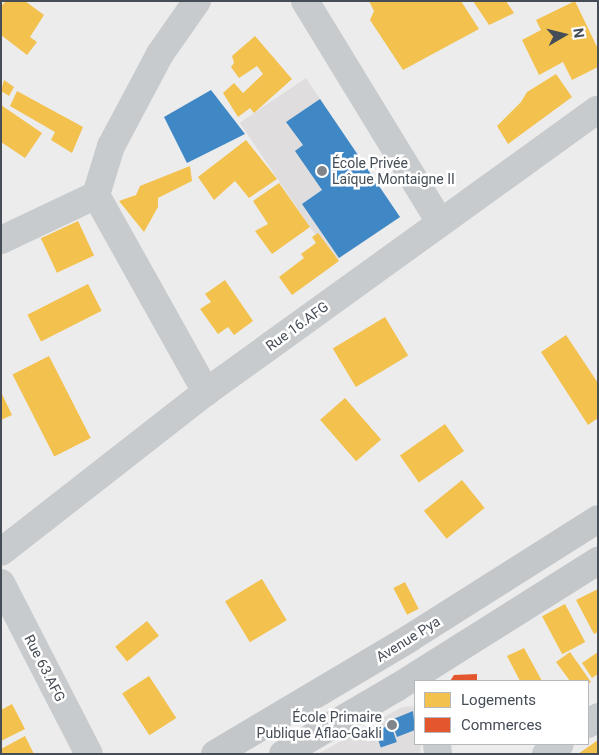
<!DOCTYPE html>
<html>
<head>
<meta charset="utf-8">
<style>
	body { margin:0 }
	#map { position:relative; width:599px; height:755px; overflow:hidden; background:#edecec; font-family:Roboto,sans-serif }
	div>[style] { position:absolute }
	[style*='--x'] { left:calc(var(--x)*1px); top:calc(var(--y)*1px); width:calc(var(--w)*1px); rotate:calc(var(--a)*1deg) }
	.education>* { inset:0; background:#dfdddd; transform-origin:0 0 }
	.homes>* { inset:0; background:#f2c14e; transform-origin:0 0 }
	.shops>* { inset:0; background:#e4572e }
	.schools>* { inset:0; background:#3f88c5; transform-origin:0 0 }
	.minor>* { height:28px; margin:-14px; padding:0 14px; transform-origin:14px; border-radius:14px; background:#c8cbcd }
	.major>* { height:28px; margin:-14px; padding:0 14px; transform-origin:14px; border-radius:14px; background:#c4c7ca }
	.dots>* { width:14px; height:14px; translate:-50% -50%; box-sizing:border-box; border:2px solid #fff; border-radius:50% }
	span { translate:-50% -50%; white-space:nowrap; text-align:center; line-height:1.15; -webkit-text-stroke:5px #fff; paint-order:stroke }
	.poi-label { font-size:14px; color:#454d57 }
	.left { translate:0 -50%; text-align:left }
	.right { translate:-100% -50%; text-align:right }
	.street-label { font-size:14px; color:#454d57 }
	.frame { position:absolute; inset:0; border:2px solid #454d57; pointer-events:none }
	.legend { position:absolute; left:414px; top:680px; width:175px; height:65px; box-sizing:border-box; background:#fff; border:1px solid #b5b8bc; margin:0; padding:6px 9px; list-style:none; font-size:15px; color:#454d57 }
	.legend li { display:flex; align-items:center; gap:10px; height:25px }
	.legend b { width:25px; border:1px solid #b5b8bc }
	.north { position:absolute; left:539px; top:10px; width:50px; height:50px; -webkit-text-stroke:4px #fff; paint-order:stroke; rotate:82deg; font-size:14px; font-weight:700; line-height:20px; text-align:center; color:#454d57 }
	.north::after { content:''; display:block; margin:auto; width:18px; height:22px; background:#454d57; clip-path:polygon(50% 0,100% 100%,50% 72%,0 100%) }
</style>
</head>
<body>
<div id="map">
	<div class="education">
		<div style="left:306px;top:78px;width:168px;height:80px;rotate:56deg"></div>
		<div style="clip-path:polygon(415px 706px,415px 744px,421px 744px,420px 754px,318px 754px,402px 707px)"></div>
	</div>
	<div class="homes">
		<div style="clip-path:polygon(6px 1px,25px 1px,44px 15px,30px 37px,37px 42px,27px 55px,1px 35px,1px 6px)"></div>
		<div style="clip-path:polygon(369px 1px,461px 1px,479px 29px,403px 70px,370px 20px,374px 11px)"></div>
		<div style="clip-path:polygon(473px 1px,506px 1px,514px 13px,489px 25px)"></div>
		<div style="clip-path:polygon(575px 1px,598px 49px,598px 67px,572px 80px,563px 62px,539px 75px,522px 40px,541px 30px,536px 20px)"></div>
		<div style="clip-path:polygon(255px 36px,292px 79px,254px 113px,250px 108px,238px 117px,223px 93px,234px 83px,243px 93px,263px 74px,257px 66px,239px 78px,231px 67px,234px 63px,232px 56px)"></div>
		<div style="clip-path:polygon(556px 74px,572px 97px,508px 144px,497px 126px,521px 102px,527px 92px)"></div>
		<div style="clip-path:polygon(4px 80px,14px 87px,9px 96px,1px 91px)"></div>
		<div style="clip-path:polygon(17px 91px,83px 127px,72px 153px,51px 140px,55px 132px,10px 106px)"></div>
		<div style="clip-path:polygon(1px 105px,42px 133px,25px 158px,1px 142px)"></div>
		<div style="clip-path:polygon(246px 140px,277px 179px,249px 198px,235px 181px,214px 200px,198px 177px)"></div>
		<div style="clip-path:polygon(190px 166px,192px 181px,158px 198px,158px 207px,144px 232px,119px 201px,136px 195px,140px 186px)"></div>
		<div style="clip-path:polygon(279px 183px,310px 227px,272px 254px,255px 231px,268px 224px,253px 201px)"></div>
		<div style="left:78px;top:221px;width:38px;height:41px;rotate:65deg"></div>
		<div style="clip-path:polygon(318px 233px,339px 261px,292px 295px,279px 277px,304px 258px,301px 254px,316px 243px,312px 237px)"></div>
		<div style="clip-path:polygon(225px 280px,253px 321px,234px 335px,228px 327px,218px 334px,200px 309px,211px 302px,205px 294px)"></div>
		<div style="left:88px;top:284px;width:30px;height:68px;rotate:63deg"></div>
		<div style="left:385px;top:317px;width:45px;height:61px;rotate:59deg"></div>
		<div style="clip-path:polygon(566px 335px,598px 383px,598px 418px,588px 425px,541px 352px)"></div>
		<div style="left:49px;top:356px;width:92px;height:41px;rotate:63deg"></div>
		<div style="clip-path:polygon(1px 392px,12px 415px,1px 420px)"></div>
		<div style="left:345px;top:398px;width:55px;height:33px;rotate:49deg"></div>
		<div style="left:445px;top:424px;width:33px;height:55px;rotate:55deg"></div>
		<div style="left:462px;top:480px;width:36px;height:49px;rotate:51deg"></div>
		<div style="left:262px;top:579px;width:48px;height:43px;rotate:59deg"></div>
		<div style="left:405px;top:582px;width:30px;height:13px;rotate:63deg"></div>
		<div style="clip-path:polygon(598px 589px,598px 632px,594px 634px,576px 600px)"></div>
		<div style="left:565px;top:604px;width:43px;height:26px;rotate:62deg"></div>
		<div style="left:147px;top:621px;width:19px;height:41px;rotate:51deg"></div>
		<div style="clip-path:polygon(524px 648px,542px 681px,520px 681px,507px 656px)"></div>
		<div style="clip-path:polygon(570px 652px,591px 682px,588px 684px,588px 681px,570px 681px,556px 662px)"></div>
		<div style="clip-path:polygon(598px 652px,598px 674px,592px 678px,582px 663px)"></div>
		<div style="left:149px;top:676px;width:50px;height:32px;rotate:57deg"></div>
		<div style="clip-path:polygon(12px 704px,25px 729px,1px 741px,1px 710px)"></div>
		<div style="clip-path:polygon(25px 736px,34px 754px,1px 754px,1px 749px)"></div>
		<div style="clip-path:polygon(598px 740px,598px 754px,578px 754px)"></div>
	</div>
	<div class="shops">
		<div style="clip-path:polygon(477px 674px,477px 681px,450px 681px,454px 675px)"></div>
	</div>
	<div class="schools">
		<div style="clip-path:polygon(211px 90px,245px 134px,187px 163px,164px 117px)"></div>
		<div style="clip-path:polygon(320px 99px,400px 217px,339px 258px,302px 204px,322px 190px,295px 151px,303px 145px,286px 122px)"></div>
		<div style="clip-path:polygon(413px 711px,415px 730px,397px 737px,391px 720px)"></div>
		<div style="left:391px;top:725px;width:18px;height:17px;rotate:71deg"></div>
	</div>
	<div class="minor">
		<div style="--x:197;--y:1;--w:65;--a:124.9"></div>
		<div style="--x:160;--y:54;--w:104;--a:118"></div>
		<div style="--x:111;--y:146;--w:51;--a:107"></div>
		<div style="--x:96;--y:195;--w:226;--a:60.8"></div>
		<div style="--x:305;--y:1;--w:259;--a:58.6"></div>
		<div style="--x:1;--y:240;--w:105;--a:-25.3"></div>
		<div style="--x:1;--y:552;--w:260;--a:-38"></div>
		<div style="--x:206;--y:392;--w:483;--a:-35.8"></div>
		<div style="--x:1;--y:583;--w:192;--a:62.8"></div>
		<div style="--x:588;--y:724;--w:12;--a:-35"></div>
		<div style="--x:437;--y:744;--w:10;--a:84"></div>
		<div style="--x:546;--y:754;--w:17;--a:-36"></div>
	</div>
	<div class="major">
		<div style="--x:215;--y:754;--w:227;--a:-30.7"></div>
		<div style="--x:410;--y:638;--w:222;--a:-32.3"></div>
		<div style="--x:283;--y:754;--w:131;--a:-30.3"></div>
		<div style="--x:396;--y:688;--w:239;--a:-32.2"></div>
	</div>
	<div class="dots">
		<div style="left:322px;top:171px;background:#80858b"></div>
		<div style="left:392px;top:725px;background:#80858b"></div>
	</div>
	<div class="poi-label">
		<span class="left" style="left:332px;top:171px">École Privée<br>Laîque Montaigne II</span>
		<span class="right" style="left:382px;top:725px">École Primaire<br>Publique Aflao-Gakli</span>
	</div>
	<div class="street-label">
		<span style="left:297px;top:326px;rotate:-36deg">Rue 16.AFG</span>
		<span style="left:408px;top:639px;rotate:-32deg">Avenue Pya</span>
		<span style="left:45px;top:668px;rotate:63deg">Rue 63.AFG</span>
	</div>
	<div class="frame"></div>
	<ul class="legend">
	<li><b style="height:14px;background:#f2c14e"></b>Logements</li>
	<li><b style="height:14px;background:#e4572e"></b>Commerces</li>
	</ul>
	<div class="north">N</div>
</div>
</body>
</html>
